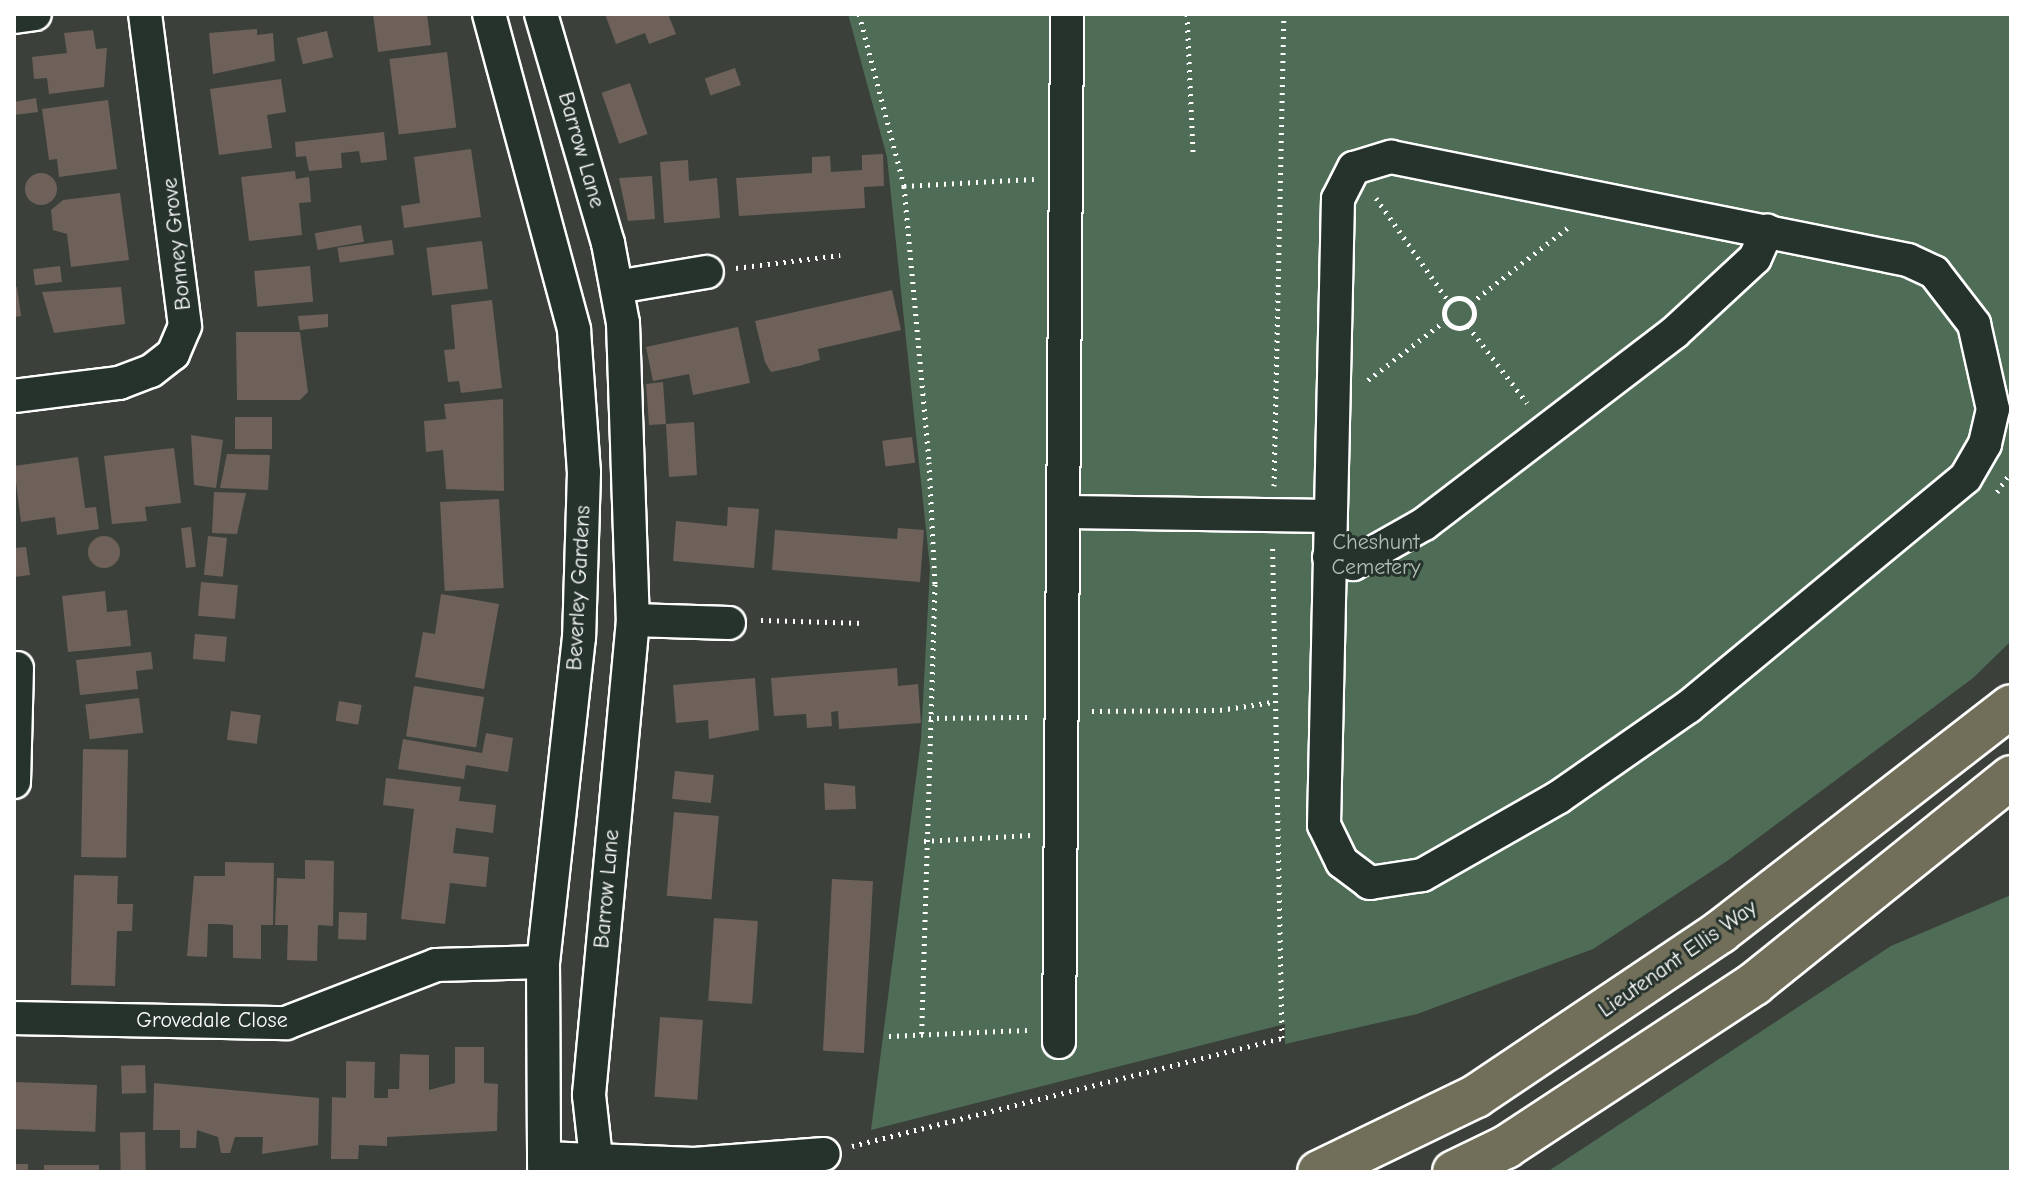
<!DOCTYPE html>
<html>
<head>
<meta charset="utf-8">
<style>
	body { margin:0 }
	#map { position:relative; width:2025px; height:1186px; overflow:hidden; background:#3b413a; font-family:"Comic Neue",sans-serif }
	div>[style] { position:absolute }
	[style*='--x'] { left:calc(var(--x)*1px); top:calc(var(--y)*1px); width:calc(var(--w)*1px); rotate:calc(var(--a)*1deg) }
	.green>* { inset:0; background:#4f6d56 }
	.building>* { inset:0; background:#6d615a; transform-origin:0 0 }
	.round { border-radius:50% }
	.path>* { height:5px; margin-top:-2.5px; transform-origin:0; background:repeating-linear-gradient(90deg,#fff 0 2px,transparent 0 8px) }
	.path>.ring { margin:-2.5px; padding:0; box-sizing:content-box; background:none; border:5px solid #fff; border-radius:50% }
	.roads { filter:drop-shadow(2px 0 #fff) drop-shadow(-2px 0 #fff) drop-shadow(0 2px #fff) drop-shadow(0 -2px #fff) }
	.minor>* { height:32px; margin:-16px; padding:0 16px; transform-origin:16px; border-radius:16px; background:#26332d }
	.major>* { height:42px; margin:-21px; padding:0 21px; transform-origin:21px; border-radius:21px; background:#716e59 }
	span { translate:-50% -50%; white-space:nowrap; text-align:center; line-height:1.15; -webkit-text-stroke:6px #26332d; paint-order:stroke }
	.street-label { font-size:22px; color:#fff }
	.park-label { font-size:22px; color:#b0bdb3 }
	.frame { position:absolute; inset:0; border:16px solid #fff; pointer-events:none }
</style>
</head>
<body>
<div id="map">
	<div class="green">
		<div style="clip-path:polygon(848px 14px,2011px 14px,2011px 641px,1973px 678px,1727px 861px,1593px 949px,1417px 1014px,1285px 1044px,1285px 1024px,871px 1130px,921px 739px,930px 568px,887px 157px)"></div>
		<div style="clip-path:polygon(2011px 895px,2011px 1172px,1547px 1172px,1891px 946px)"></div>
	</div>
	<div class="building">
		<div style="clip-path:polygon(373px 14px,427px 14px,431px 45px,378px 52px)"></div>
		<div style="clip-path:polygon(605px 14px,668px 14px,676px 34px,649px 44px,645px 33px,616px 44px)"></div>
		<div style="clip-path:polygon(257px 29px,257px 35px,273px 33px,275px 61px,213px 74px,209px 33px)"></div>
		<div style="clip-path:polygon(93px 30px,96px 49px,107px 48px,104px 87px,49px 94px,47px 78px,34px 79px,32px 57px,67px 53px,64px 33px)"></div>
		<div style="left:327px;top:31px;width:27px;height:31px;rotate:77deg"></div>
		<div style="left:447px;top:52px;width:76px;height:58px;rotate:83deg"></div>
		<div style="left:735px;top:68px;width:18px;height:32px;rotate:71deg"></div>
		<div style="clip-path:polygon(281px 79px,286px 112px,267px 115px,272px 148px,219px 155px,210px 89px)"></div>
		<div style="left:630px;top:83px;width:54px;height:30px;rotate:71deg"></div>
		<div style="clip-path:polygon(36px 98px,38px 112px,14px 115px,14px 102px)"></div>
		<div style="clip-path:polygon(108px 100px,117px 169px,59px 177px,57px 159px,49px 160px,42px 109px)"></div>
		<div style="clip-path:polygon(384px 132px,387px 160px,361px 163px,359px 151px,341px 153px,342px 168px,309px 171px,306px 156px,296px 157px,295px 142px)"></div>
		<div style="clip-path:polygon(471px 149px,481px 217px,404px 228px,401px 206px,420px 203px,414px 157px)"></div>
		<div style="clip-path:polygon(883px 154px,884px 186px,864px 187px,865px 208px,739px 216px,736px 178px,812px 173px,812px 157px,830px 156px,831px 172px,862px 170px,862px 155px)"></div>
		<div style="clip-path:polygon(688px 160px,689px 181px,717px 178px,720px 218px,664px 223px,660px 162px)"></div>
		<div style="clip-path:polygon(295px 171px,296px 179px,309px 177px,311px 202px,299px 203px,302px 235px,249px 241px,241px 177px)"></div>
		<div class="round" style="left:25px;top:173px;width:32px;height:32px"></div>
		<div style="clip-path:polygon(652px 176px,655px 219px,628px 221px,619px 178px)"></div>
		<div style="clip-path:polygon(120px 193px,129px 260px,71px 267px,67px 234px,53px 230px,51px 210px,63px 200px)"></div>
		<div style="left:361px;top:225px;width:17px;height:47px;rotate:80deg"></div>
		<div style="left:392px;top:240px;width:15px;height:55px;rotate:82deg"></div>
		<div style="left:482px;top:241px;width:48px;height:56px;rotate:83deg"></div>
		<div style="left:60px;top:266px;width:16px;height:27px;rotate:83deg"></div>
		<div style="left:310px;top:266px;width:36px;height:56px;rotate:85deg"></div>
		<div style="clip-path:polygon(17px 287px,21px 316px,14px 317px,14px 288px)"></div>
		<div style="clip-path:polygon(121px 287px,125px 324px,54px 333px,42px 292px)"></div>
		<div style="clip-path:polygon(892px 290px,901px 330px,818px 349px,820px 360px,799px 366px,771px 372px,765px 362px,755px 321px)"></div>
		<div style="clip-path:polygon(492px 300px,502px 388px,461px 393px,459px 381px,448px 382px,444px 350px,455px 349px,451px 305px)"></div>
		<div style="clip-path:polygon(328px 314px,328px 327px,300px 330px,298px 316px)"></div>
		<div style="clip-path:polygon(738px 327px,750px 383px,693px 395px,689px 374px,653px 381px,646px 347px)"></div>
		<div style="clip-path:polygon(236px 332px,300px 332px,308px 392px,300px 400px,237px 400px)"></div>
		<div style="clip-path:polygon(663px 382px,666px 424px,694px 422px,697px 475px,669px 477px,666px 424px,649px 425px,646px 384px)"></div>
		<div style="clip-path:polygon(503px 399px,504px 491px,446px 489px,443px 450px,426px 452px,424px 421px,446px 419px,444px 404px)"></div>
		<div style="left:235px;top:417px;width:37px;height:32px"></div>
		<div style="clip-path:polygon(191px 435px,223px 440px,216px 488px,194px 485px)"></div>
		<div style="left:912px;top:437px;width:26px;height:30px;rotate:83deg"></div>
		<div style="clip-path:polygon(174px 448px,181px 503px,145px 507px,147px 521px,112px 524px,104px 456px)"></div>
		<div style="clip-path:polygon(227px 454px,270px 455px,268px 490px,220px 488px)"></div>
		<div style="clip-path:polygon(78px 457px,85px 508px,96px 507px,99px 529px,57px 535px,55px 517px,21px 522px,14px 466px)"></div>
		<div style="clip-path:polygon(214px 492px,246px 493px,237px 534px,212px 533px)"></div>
		<div style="left:499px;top:499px;width:89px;height:59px;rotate:87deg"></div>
		<div style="clip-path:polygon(728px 507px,759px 509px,754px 568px,673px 561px,676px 521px,727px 526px)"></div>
		<div style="left:191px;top:527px;width:40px;height:10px;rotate:83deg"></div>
		<div style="clip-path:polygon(898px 528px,924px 530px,920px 582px,772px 570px,775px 530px,897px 539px)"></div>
		<div class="round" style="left:88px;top:536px;width:32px;height:32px"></div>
		<div style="left:208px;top:536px;width:19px;height:39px;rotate:6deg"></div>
		<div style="clip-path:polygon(26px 547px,30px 575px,14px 577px,14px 548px)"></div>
		<div style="left:201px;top:582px;width:37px;height:34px;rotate:5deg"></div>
		<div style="clip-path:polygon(105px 591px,107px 612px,127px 610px,131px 646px,68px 652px,62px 596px)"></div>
		<div style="clip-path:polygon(441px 594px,499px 604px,484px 689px,415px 677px,423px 632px,435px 634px)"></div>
		<div style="left:195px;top:634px;width:32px;height:25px;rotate:5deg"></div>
		<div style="clip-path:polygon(151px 652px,153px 669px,136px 671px,138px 689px,80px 695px,76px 660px)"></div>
		<div style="clip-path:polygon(897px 668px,898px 686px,918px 684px,921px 723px,839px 729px,838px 711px,831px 712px,832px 726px,807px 728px,806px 714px,774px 716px,771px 678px)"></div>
		<div style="clip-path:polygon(755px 678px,759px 730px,709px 739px,708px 720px,676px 723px,673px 685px)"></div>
		<div style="left:414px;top:686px;width:71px;height:51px;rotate:9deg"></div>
		<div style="left:139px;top:698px;width:35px;height:54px;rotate:83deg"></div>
		<div style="left:339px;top:701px;width:23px;height:20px;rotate:10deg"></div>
		<div style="left:231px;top:711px;width:30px;height:29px;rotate:8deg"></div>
		<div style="clip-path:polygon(486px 733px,513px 738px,508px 772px,466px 765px,464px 779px,398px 769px,403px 739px,482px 753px)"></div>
		<div style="left:83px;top:749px;width:45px;height:108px;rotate:1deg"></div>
		<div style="left:675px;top:771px;width:39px;height:28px;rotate:6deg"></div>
		<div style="clip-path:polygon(386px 778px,461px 787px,459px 801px,496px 805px,493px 833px,456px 828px,453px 853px,489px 857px,486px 887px,450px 883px,445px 924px,401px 919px,414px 809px,383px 805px)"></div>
		<div style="clip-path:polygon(824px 783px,855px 786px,856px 809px,825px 810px)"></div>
		<div style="left:674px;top:812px;width:45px;height:84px;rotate:5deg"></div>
		<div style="clip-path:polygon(305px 860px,334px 861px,333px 926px,318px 925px,317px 961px,287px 960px,288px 925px,275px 925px,277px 878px,305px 879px)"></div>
		<div style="clip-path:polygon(225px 862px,274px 863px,273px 925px,261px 925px,261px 959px,233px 958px,233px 925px,220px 924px,208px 924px,207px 957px,187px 956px,194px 876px,225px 876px)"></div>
		<div style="clip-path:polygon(74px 875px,118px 876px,117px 904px,133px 904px,132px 931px,117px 931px,115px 986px,71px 985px)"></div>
		<div style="left:832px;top:879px;width:41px;height:172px;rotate:3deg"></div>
		<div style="left:339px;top:912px;width:28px;height:27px;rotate:2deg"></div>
		<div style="left:714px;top:918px;width:44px;height:83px;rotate:4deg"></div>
		<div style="left:660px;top:1017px;width:43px;height:80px;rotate:4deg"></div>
		<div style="clip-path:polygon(455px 1047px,484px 1047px,484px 1083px,498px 1084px,497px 1131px,387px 1137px,387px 1146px,359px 1145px,358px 1159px,331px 1159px,332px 1097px,346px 1098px,346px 1061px,375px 1062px,374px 1098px,388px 1098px,388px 1089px,399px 1089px,400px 1054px,429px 1055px,429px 1090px,455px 1083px)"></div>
		<div style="left:145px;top:1065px;width:28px;height:24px;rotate:88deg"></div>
		<div style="left:14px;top:1082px;width:83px;height:47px;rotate:2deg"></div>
		<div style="clip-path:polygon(154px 1083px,319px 1098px,318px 1145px,262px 1154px,263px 1137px,235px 1137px,230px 1153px,221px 1153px,218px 1137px,197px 1130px,196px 1148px,180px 1148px,180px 1130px,153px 1130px)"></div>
		<div style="left:145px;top:1132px;width:40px;height:25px;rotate:89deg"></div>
		<div style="left:14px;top:1164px;width:14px;height:8px"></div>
		<div style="left:44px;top:1165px;width:55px;height:7px"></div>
	</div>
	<div class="path">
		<div style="--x:859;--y:14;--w:178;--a:75.3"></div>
		<div style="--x:904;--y:186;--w:277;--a:84.8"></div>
		<div style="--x:929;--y:462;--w:122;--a:87.2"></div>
		<div style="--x:935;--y:584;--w:451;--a:91.7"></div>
		<div style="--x:1187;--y:14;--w:138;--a:87.5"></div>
		<div style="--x:904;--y:186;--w:130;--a:-3.1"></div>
		<div style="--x:1376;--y:198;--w:127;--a:54.9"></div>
		<div style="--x:736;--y:268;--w:105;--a:-7.1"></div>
		<div class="ring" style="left:1444px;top:298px;width:25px;height:25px"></div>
		<div style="--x:1471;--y:303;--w:125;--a:-37.9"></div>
		<div style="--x:1468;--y:326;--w:97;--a:52.5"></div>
		<div style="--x:1368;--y:380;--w:98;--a:-37.6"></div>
		<div style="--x:1274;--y:486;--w:472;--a:-88.8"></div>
		<div style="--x:1997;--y:492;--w:24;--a:-55"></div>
		<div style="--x:761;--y:620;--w:103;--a:1.7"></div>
		<div style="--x:1092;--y:711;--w:128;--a:-0.4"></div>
		<div style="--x:1220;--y:710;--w:54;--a:-8.6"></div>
		<div style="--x:929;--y:718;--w:101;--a:-0.6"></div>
		<div style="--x:924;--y:841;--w:107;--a:-3.2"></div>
		<div style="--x:889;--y:1036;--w:138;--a:-2.5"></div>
		<div style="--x:852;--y:1146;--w:443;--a:-14.1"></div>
		<div style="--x:1282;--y:1038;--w:490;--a:-91.1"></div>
	</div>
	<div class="roads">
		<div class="minor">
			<div style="--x:489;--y:14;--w:327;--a:74.9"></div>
			<div style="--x:574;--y:330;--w:142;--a:86"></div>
			<div style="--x:584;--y:472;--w:165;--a:91.7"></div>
			<div style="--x:579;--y:637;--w:327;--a:96.3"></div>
			<div style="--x:543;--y:962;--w:210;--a:89.7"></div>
			<div style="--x:541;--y:14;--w:239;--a:73.7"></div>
			<div style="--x:608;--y:243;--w:81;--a:79.4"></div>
			<div style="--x:623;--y:323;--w:297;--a:88.1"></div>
			<div style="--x:633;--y:620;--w:477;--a:95.3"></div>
			<div style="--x:589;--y:1095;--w:63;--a:83.7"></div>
			<div style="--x:14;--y:17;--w:21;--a:-8"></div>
			<div style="--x:1391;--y:157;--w:527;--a:11.27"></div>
			<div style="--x:1908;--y:260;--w:29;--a:25"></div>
			<div style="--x:1934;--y:272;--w:66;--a:52.4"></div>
			<div style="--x:1974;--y:324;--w:87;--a:77.4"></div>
			<div style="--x:1993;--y:409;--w:36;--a:103"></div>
			<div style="--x:1985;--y:444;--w:39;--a:120"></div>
			<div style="--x:1965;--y:478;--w:359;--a:140.4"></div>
			<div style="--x:1688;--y:707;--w:157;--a:145.1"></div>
			<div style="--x:1559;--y:797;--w:158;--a:150.3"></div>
			<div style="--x:1422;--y:875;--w:53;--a:171.3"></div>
			<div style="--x:1370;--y:883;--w:35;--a:-143"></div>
			<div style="--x:1342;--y:862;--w:41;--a:-115.9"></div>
			<div style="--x:1324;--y:825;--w:626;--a:-88.72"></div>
			<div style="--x:1338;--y:199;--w:35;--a:-63"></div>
			<div style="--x:1354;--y:168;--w:39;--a:-17"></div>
			<div style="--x:617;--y:287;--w:91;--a:-9.5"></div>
			<div style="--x:14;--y:396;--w:106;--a:-7.1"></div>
			<div style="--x:119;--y:383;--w:34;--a:-21"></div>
			<div style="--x:151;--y:371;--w:28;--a:-38"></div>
			<div style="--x:173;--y:354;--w:30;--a:-67"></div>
			<div style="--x:185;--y:326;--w:315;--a:-97.3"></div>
			<div style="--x:1068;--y:512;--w:262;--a:0.9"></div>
			<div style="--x:1329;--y:557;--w:25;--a:16"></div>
			<div style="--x:1353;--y:564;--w:81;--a:-29.4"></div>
			<div style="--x:1424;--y:524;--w:315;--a:-37.4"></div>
			<div style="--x:1674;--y:333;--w:110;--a:-42.8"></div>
			<div style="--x:1755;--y:258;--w:30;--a:-66"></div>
			<div style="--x:633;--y:620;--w:96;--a:1.8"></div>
			<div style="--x:14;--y:782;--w:114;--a:-88.5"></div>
			<div style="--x:14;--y:1018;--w:272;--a:1.1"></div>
			<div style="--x:286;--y:1023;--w:161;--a:-21.1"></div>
			<div style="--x:436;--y:965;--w:107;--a:-1.6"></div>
			<div style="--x:1059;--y:1042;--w:1028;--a:-89.55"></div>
			<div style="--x:544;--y:1158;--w:150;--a:2.3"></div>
			<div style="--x:694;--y:1164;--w:130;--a:-4.4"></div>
		</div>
		<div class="major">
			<div style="--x:1319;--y:1172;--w:174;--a:-25.8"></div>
			<div style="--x:1476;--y:1096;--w:294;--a:-33.9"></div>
			<div style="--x:1720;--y:932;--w:368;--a:-37.8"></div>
			<div style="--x:1454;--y:1172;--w:58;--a:-25.7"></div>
			<div style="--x:1506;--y:1147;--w:297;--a:-33.3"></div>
			<div style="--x:1754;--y:984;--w:330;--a:-38.8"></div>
		</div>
	</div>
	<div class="street-label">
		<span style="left:581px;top:150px;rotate:74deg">Barrow Lane</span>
		<span style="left:177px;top:244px;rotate:-96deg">Bonney Grove</span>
		<span style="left:579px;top:588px;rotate:-87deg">Beverley Gardens</span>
		<span style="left:607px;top:889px;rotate:-85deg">Barrow Lane</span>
		<span style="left:1678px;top:959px;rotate:-35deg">Lieutenant Ellis Way</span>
		<span style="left:212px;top:1021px">Grovedale Close</span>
	</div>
	<div class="park-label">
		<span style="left:1376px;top:555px">Cheshunt<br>Cemetery</span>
	</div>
	<div class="frame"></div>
</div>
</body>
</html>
